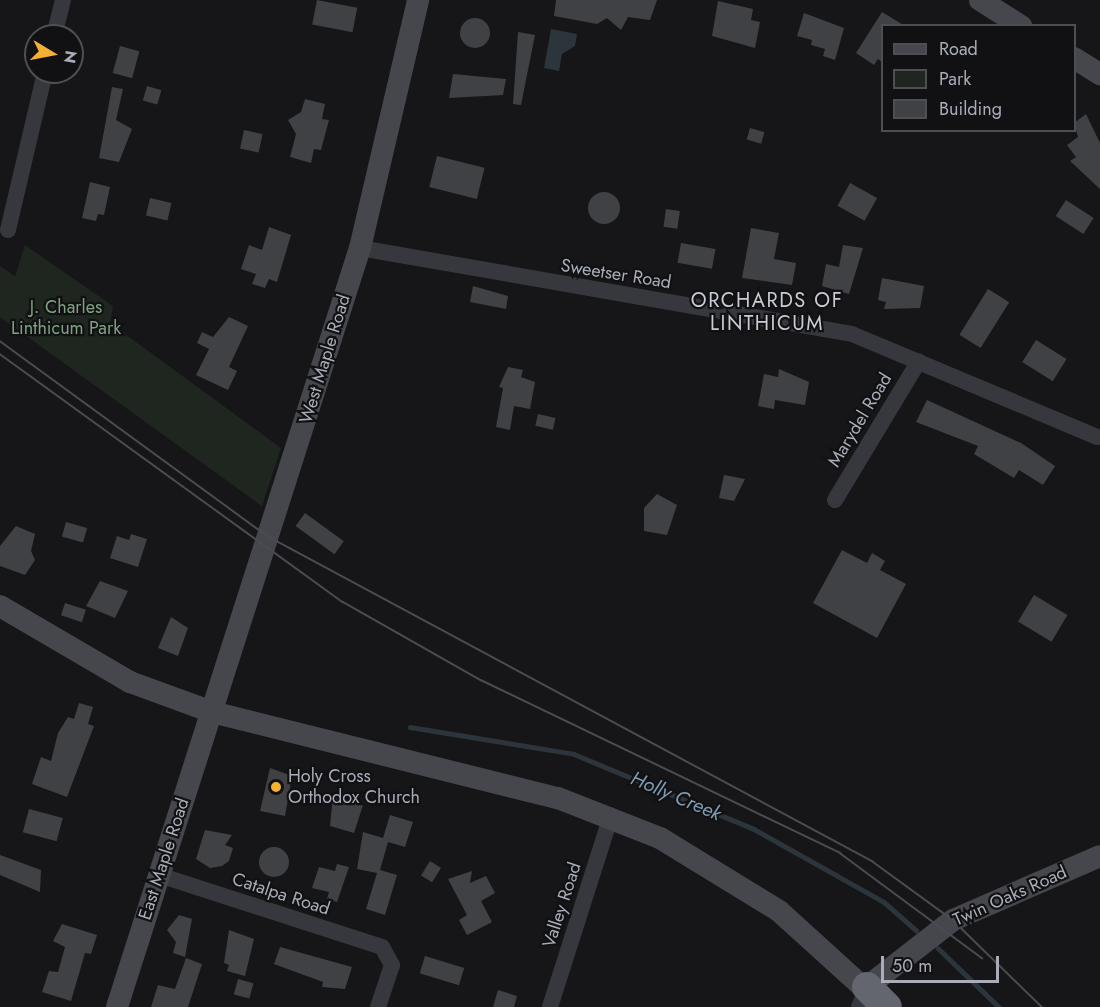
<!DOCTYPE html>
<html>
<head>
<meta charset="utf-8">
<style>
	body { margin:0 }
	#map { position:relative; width:1100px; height:1007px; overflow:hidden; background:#161618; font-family:Jost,sans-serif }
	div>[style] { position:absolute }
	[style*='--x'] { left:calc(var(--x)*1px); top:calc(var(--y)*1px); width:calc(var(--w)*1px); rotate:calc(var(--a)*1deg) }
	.green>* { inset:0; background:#1e261f }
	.water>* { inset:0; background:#2c353c }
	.stream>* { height:4.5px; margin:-2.25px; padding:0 2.25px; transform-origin:2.25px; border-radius:2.25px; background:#2c353c }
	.building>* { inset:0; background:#404145; transform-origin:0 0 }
	.round { border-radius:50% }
	.street>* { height:16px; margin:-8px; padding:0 8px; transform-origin:8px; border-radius:8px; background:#37383d }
	.secondary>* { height:22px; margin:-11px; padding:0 11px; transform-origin:11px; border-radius:11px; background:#45474d }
	.highway>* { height:30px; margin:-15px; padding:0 15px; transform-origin:15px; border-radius:15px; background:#63666e }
	.tram>* { height:1.5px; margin:-0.75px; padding:0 0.75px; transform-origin:0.75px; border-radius:0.75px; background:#4a4c52 }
	.dots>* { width:16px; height:16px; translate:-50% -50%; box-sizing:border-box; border:3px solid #111113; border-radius:50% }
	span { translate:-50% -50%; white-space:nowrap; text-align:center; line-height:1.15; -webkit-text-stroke:4.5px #111113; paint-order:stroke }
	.street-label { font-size:18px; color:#a8adb8 }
	.park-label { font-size:18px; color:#7fa381 }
	.poi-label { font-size:18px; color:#a8adb8 }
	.left { translate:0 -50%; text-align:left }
	.neighbourhood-label { font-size:20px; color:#c9ccd4; letter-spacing:1.5px }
	.water-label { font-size:20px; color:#7f9bb3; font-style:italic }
	.legend { position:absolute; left:881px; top:24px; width:195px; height:108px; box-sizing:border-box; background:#111113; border:2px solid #4d4f55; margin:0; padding:8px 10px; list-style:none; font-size:18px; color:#a8adb8 }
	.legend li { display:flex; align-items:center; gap:12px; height:30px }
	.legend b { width:30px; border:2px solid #4d4f55 }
	.north { position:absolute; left:24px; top:24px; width:60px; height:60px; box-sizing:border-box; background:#111113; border:2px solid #4d4f55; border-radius:50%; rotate:100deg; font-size:16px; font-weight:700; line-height:24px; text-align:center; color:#a8adb8 }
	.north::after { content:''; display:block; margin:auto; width:21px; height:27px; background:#f2b134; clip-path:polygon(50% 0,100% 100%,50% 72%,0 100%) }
	.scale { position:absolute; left:881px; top:956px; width:118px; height:27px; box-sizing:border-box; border:3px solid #a8adb8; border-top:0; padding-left:8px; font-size:18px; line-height:21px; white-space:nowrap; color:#a8adb8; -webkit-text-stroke:4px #111113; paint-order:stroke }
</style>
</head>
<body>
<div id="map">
	<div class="green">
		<div style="clip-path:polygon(25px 245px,113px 306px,110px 323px,281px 448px,262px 506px,0 317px,0 266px,15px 276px)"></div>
	</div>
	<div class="water">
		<div style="clip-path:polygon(551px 29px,577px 34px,575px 46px,562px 54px,559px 71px,544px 68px)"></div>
	</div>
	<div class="stream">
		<div style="--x:410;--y:727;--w:166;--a:9.3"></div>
		<div style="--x:574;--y:754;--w:195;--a:22.6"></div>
		<div style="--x:754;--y:829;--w:149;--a:29.3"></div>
		<div style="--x:884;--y:902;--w:43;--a:41.2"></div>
		<div style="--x:938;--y:948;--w:85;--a:44"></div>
	</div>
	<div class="building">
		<div style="left:317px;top:0;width:41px;height:25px;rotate:11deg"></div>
		<div style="clip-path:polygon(556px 0,657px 0,650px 20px,628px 17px,621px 30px,607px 18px,597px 24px,554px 16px)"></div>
		<div style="clip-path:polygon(718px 1px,753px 9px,751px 20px,760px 22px,755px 48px,712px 36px)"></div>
		<div style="clip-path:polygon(882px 12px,905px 26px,882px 26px,882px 62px,878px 59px,874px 65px,856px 53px)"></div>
		<div style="clip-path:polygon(804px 13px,844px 28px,835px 60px,823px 56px,825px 49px,811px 45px,812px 40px,797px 36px)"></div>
		<div class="round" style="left:460px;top:18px;width:30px;height:30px"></div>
		<div style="clip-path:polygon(518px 32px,535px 35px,521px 105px,513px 104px)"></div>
		<div style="left:120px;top:46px;width:20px;height:28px;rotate:15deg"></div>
		<div style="clip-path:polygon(453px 74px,506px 79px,503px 95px,449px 98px)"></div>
		<div style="left:147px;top:86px;width:15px;height:15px;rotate:16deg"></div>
		<div style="clip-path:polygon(112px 87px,123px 89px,116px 120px,132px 129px,119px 162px,99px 158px)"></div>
		<div style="clip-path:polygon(305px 99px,325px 104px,322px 119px,329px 120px,321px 150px,314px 149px,311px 163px,290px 157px,296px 134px,288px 120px,301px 112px)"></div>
		<div style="clip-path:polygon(1086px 114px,1100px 143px,1100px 189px,1070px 161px,1076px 157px,1067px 145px,1078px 137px,1074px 123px)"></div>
		<div style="left:750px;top:128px;width:15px;height:12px;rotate:16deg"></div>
		<div style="left:244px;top:130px;width:19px;height:19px;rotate:12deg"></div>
		<div style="left:437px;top:156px;width:49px;height:32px;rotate:14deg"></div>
		<div style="clip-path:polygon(90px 182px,110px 187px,104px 215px,98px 214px,96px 221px,82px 218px)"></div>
		<div style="left:850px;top:183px;width:31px;height:26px;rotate:29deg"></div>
		<div class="round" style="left:588px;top:192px;width:32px;height:32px"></div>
		<div style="left:150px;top:198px;width:22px;height:18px;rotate:13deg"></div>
		<div style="left:1066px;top:200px;width:33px;height:19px;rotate:33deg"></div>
		<div style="left:666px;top:209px;width:14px;height:18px;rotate:8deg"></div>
		<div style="clip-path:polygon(269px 227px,291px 235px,277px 282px,269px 279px,265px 288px,252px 284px,256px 274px,241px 269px,249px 245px,262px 250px)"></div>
		<div style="clip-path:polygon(751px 228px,779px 233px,774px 259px,796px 263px,792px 285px,742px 278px)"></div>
		<div style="left:681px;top:243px;width:35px;height:20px;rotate:10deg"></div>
		<div style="clip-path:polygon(843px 245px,863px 248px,849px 294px,822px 286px,826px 264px,839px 267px)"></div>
		<div style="clip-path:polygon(882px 278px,924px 286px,920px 308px,884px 309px,886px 302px,878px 300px)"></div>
		<div style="clip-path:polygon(473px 286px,508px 296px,506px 309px,470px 302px)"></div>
		<div style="left:988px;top:289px;width:25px;height:54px;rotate:32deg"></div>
		<div style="clip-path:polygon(229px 317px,248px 326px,229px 367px,237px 371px,228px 390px,196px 375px,209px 349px,197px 343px,202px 332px,213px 337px)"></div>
		<div style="left:1036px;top:340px;width:36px;height:26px;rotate:32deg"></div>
		<div style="clip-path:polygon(508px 367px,523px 370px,521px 377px,535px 382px,530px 409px,514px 406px,510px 430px,496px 427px,503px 388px,499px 387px)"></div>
		<div style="clip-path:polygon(779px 369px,809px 382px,805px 405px,775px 400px,774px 409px,758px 406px,764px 374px,778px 377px)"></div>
		<div style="clip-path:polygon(927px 400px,1021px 443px,1055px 466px,1043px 485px,1019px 470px,1014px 478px,974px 454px,978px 446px,916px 422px)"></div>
		<div style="left:538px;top:414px;width:18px;height:12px;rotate:13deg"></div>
		<div style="clip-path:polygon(724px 475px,745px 479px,734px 501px,719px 498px)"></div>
		<div style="clip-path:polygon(657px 494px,677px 505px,667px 535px,644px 531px,644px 508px)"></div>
		<div style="left:305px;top:513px;width:48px;height:16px;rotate:36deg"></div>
		<div style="left:66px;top:522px;width:22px;height:15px;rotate:16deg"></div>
		<div style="clip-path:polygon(16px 526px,35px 534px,31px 551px,35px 560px,25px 575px,0 566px,0 546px)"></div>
		<div style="clip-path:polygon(131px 534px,147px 539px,138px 567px,110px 558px,117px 536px,129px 540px)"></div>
		<div style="clip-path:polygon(842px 550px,867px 563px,872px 553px,885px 561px,880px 570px,906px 584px,877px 638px,813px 603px)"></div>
		<div style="clip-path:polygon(100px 581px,128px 591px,115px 618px,86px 606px)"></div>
		<div style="left:1034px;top:595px;width:39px;height:31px;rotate:31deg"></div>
		<div style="left:65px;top:603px;width:22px;height:13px;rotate:18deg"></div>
		<div style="clip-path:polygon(171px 617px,188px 628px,178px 656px,158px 648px)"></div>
		<div style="clip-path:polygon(79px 703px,93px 707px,88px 724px,94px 726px,67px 797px,32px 784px,41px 757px,51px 761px,58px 733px,68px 717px,74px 719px)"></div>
		<div style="clip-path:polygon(270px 768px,292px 776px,285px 816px,260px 811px)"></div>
		<div style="clip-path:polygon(333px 796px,363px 805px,354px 833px,330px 826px)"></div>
		<div style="left:29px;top:809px;width:35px;height:24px;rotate:15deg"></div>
		<div style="clip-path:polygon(390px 815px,413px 822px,405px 847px,388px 842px,380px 870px,397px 875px,385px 915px,366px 909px,377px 873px,357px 869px,363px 832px,383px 838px)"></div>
		<div style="clip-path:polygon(205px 830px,232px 835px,225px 845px,233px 848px,229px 861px,222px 866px,210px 868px,196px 859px)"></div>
		<div class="round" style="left:259px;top:847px;width:30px;height:30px"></div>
		<div style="clip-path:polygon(0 855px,41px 870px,40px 892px,0 875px)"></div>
		<div style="left:430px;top:861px;width:13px;height:17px;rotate:32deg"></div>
		<div style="clip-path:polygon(337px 864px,349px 867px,337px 902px,327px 899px,329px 892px,312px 888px,319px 867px,335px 871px)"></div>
		<div style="clip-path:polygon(472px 871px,470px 883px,486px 876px,495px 893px,481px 901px,492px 922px,467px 935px,459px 920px,467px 915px,448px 879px)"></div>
		<div style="clip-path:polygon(179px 915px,192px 919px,185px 957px,173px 953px,176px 942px,167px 930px)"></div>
		<div style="clip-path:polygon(62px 924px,97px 935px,91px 954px,85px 953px,71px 1001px,42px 992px,49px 971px,58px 972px,65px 947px,53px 941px)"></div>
		<div style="clip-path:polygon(229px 930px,254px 939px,245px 976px,227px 971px,229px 965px,224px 963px)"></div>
		<div style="clip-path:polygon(280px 947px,352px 967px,345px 989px,322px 987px,323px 982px,274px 964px)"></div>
		<div style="left:425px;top:956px;width:41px;height:18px;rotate:17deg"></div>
		<div style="clip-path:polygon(186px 958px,202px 964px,188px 1007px,151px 1007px,158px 985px,175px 989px)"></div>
		<div style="left:238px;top:979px;width:16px;height:16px;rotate:15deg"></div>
		<div style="clip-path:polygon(498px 990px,517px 996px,514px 1007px,493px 1007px)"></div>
	</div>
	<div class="street">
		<div style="--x:54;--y:36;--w:37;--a:-76"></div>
		<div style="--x:8;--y:230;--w:162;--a:-76.8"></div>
		<div style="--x:360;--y:248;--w:499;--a:9.9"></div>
		<div style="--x:852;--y:334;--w:266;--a:22.8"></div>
		<div style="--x:835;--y:500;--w:162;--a:-58.9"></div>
		<div style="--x:159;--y:875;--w:234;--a:17.9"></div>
		<div style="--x:382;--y:947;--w:21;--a:61"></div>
		<div style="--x:392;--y:965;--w:44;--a:108.4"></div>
		<div style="--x:550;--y:1007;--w:201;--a:-72.3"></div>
		<div style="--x:859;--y:1007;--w:22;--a:-68"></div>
	</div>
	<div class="secondary">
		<div style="--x:980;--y:0;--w:49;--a:32.4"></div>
		<div style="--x:1074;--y:58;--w:31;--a:32"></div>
		<div style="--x:0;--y:606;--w:151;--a:30.3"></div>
		<div style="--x:130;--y:682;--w:87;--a:20.1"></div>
		<div style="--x:212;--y:712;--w:357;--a:14"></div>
		<div style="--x:558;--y:798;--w:110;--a:21.4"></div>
		<div style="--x:660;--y:838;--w:140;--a:31.5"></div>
		<div style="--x:779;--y:911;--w:132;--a:42.2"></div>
		<div style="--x:867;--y:987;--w:109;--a:-37.9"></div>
		<div style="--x:953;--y:920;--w:160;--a:-23.5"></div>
		<div style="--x:117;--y:1007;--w:797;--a:-72.25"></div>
		<div style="--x:360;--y:248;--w:255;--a:-76.8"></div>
	</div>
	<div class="highway">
		<div style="--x:867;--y:987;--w:28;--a:45"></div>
	</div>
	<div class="tram">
		<div style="--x:0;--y:341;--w:333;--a:36.1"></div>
		<div style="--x:269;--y:537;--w:685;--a:28.25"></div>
		<div style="--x:872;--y:861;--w:100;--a:36.1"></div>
		<div style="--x:953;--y:920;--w:124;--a:44.3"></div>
		<div style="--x:0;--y:354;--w:423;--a:35.9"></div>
		<div style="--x:343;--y:602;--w:159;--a:29.5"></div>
		<div style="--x:481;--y:680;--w:399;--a:25.7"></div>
		<div style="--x:840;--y:853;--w:177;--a:36.5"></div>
	</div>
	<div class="dots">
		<div style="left:276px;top:787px;background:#f2b134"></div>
	</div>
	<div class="street-label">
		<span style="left:616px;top:274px;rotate:9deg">Sweetser Road</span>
		<span style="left:325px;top:359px;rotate:-73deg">West Maple Road</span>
		<span style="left:860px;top:420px;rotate:-59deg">Marydel Road</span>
		<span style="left:164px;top:859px;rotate:-72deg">East Maple Road</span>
		<span style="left:281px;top:894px;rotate:18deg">Catalpa Road</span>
		<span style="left:1010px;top:896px;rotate:-24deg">Twin Oaks Road</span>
		<span style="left:562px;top:905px;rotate:-72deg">Valley Road</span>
	</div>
	<div class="park-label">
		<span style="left:66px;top:318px">J. Charles<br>Linthicum Park</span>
	</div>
	<div class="poi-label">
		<span class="left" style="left:288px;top:787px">Holy Cross<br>Orthodox Church</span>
	</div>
	<div class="neighbourhood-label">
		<span style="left:767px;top:312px">ORCHARDS OF<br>LINTHICUM</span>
	</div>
	<div class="water-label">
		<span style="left:676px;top:796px;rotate:23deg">Holly Creek</span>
	</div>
	<ul class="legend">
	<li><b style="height:8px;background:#45474d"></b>Road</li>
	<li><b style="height:16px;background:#1e261f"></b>Park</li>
	<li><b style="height:16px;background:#404145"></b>Building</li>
	</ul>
	<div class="north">N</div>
	<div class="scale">50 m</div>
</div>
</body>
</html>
